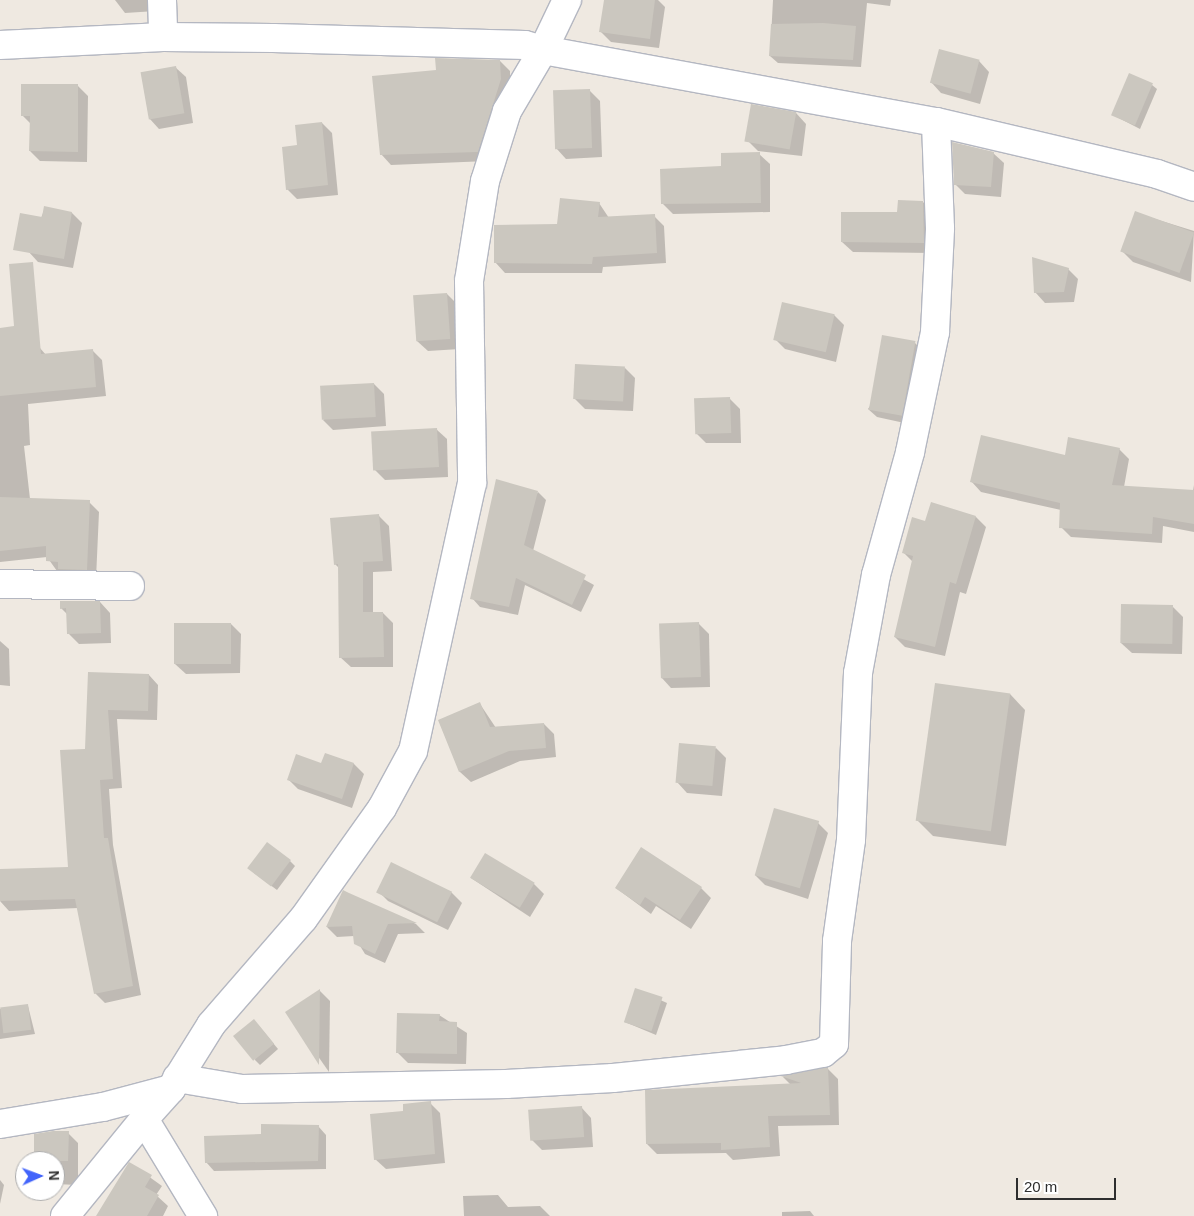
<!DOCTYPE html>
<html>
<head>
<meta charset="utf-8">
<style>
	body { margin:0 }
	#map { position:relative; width:1194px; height:1216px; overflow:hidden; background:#efe9e1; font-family:Arial,sans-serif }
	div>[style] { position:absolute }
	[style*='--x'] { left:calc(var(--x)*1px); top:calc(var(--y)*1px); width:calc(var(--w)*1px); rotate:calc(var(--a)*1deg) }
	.shadow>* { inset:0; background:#0003 }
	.building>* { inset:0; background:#cbc7bf; transform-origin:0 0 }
	.roads { filter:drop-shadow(1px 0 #b4b7c1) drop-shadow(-1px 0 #b4b7c1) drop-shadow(0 1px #b4b7c1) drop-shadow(0 -1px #b4b7c1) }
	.minor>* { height:28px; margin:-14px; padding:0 14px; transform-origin:14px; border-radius:14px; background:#fff }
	span { translate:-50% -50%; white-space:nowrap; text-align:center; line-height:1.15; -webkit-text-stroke:4px #fff; paint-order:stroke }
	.north { position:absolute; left:15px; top:1151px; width:50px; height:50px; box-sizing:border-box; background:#fff; border:1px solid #ababab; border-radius:50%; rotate:88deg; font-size:14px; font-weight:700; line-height:20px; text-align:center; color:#2e2e2e }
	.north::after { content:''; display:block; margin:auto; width:18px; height:22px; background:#4264fb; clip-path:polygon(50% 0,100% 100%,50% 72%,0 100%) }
	.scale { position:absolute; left:1016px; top:1178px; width:100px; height:22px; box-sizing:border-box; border:2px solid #2e2e2e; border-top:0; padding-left:6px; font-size:15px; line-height:18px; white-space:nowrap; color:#2e2e2e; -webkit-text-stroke:4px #fff; paint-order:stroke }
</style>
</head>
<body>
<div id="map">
	<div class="shadow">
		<div style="clip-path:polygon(115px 0,161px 0,156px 11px,125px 13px)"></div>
		<div style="clip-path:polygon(605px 0,658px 0,665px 7px,659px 48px,611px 42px,601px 32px)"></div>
		<div style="clip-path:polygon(773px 0,891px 0,890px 6px,867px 3px,861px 67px,778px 63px,770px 56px)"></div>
		<div style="clip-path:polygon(500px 61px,510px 71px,510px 90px,488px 161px,391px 165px,381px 154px,437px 71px)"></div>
		<div style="clip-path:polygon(979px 61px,989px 72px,980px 104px,941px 93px,931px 82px)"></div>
		<div style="clip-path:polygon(175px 67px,186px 77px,193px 123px,159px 129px,149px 118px)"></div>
		<div style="clip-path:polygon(1152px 85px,1157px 89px,1140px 129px,1113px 115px)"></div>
		<div style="clip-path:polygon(78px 86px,88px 96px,87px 162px,40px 161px,30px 151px,31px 124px,22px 115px)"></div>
		<div style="clip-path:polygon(590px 91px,600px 101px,602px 157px,566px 159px,556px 148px)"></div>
		<div style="clip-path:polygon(796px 113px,806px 124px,802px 156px,758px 151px,748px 141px)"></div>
		<div style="clip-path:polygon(322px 123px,332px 133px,338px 195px,297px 199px,287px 189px)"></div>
		<div style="clip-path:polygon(993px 153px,1004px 163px,1001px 197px,965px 194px,955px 184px)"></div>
		<div style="clip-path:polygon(759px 154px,770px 164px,770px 212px,673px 214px,663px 204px,722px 168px)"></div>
		<div style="clip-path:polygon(923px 202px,933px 213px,933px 253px,853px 252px,842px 242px)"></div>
		<div style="clip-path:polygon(599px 203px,609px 218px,654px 216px,664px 226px,666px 263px,603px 267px,602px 273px,505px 273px,495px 262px)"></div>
		<div style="clip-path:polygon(45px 208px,72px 213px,82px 223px,73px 268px,38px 262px,28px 251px)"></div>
		<div style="clip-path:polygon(1136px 213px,1194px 231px,1191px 282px,1133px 262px,1123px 252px)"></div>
		<div style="clip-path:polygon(1068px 269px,1078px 279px,1074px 302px,1045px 303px,1035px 292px)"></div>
		<div style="clip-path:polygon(447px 294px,457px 304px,460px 349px,428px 351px,417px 341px)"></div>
		<div style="clip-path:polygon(834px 315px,844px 325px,836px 362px,785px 349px,775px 339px)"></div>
		<div style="clip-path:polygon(914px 342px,922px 350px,909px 424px,877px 417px,868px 409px)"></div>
		<div style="clip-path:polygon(0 347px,40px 348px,46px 355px,92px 350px,102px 360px,106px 396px,28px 404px,30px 445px,24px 446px,30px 499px,89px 502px,99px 512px,96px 579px,57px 571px,47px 557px,0 562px)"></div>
		<div style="clip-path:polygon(625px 368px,635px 378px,633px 411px,585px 409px,575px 399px)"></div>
		<div style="clip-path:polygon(374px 384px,384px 394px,386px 426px,333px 430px,323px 420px)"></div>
		<div style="clip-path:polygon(730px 399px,740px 409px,741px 443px,706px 443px,696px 433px)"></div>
		<div style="clip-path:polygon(436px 429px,447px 439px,448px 477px,385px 480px,375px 470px)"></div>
		<div style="clip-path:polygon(1119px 449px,1129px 459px,1124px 487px,1193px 491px,1194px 485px,1194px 532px,1163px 526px,1162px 543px,1071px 537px,1061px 527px,1061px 510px,981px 492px,971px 481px,1066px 456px)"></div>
		<div style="clip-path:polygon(538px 492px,546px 500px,533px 551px,594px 585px,581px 612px,525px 585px,518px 615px,480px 607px,472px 598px)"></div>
		<div style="clip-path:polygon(379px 516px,389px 526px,392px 571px,373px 572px,373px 613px,383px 613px,393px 623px,393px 667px,351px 667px,340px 657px,340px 569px,335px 564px)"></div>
		<div style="clip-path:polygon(976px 517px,986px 527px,966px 594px,960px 592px,945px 656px,905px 647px,895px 637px,913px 562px,903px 552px,926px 523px)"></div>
		<div style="clip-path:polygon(100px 602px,110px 613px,111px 643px,79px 644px,69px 634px,68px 615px,61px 608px)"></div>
		<div style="clip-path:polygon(1173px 607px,1183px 617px,1182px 654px,1132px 653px,1121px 643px)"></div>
		<div style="clip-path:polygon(231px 624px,241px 634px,240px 673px,186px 674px,175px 664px)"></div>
		<div style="clip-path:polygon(699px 624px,709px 634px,710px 687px,671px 688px,661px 677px)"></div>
		<div style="clip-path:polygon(0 641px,9px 649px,10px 686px,0 685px)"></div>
		<div style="clip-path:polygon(89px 674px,149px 675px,158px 685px,157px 720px,117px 719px,122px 788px,109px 789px,113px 845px,141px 995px,105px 1003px,95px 993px,78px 908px,9px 911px,0 901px,0 870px,69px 868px,86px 750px)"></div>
		<div style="clip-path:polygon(1010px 694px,1025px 710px,1006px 846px,933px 836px,918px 821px)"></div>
		<div style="clip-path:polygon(480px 704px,496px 728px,544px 724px,554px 734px,556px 757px,520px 761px,471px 782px,460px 772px,439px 721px)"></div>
		<div style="clip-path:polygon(716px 748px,726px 758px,722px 796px,687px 793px,677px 782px)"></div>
		<div style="clip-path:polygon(326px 754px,354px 764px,364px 774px,352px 808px,298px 789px,288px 779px,322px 765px)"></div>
		<div style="clip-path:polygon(818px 823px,828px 833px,808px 899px,765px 885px,755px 875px)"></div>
		<div style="clip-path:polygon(290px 861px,295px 866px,277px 890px,254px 873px)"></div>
		<div style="clip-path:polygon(391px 864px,452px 893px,462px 903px,448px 930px,388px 901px,378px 891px)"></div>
		<div style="clip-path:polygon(471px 878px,534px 884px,544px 894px,530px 917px)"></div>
		<div style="clip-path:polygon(616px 888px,701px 888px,711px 898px,691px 929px,656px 906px,651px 914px)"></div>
		<div style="clip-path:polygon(343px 892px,416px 924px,425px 933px,398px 934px,385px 963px,365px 954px,354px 936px,337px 937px,327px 927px)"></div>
		<div style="clip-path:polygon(636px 989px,667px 1003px,656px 1035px,625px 1022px)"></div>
		<div style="clip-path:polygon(320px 991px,330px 1001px,329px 1072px,287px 1012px)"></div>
		<div style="clip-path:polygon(28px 1006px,35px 1034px,0 1039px,0 1009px)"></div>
		<div style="clip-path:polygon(439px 1015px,467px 1033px,466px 1064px,408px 1063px,398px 1053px)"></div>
		<div style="clip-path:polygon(259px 1026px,278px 1049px,260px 1065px,255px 1060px)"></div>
		<div style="clip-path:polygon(828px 1069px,838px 1079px,839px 1125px,778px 1126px,780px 1156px,733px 1160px,726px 1153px,657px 1154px,647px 1144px,791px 1085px,783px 1077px)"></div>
		<div style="clip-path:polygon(430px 1103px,440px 1113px,445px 1163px,386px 1169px,375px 1159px,405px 1112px)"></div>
		<div style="clip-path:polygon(581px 1107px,591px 1118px,593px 1147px,542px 1150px,532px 1140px)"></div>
		<div style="clip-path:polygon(318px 1126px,326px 1135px,326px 1169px,214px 1171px,206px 1162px,262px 1135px)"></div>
		<div style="clip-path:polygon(68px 1133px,78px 1143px,78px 1185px,55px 1184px,55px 1161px,35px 1161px)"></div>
		<div style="clip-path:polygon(130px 1163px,162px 1186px,156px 1195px,168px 1206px,163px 1216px,98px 1216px)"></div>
		<div style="clip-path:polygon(0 1180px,4px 1185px,0 1204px)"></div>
		<div style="clip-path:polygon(498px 1195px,508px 1207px,540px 1206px,550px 1216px,464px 1216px,463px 1196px)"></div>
		<div style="clip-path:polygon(810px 1211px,814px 1216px,782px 1216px,782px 1212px)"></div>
	</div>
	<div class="building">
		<div style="clip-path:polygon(604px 0,655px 0,650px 39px,599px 32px)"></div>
		<div style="clip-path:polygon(823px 23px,856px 26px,853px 60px,769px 56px,771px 24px)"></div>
		<div style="left:939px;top:49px;width:42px;height:35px;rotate:15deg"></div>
		<div style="clip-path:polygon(435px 58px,500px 60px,501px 79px,478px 152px,380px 155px,372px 76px,436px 70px)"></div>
		<div style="left:176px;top:66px;width:48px;height:36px;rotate:80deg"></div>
		<div style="left:1129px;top:73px;width:26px;height:46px;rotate:23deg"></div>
		<div style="clip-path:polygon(21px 84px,78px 84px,78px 152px,29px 151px,30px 116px,21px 116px)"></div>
		<div style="left:590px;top:89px;width:59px;height:37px;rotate:88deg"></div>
		<div style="left:751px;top:104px;width:46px;height:38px;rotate:10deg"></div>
		<div style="clip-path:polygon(322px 122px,328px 185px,286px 190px,282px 147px,297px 145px,295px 125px)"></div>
		<div style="clip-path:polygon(952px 142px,994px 152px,991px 187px,954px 185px)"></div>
		<div style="clip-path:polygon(760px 152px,761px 203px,661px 204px,660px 169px,721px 166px,721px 153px)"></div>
		<div style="clip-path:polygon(560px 198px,600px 202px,598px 217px,655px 214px,657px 253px,593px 257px,592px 264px,494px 263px,494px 225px,557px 224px)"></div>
		<div style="clip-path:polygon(898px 200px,923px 201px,924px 243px,841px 242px,841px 212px,897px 212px)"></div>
		<div style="clip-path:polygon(44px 206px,72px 212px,64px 259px,13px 250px,20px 213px,42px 217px)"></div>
		<div style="left:1135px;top:211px;width:63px;height:43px;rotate:20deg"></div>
		<div style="clip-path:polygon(1032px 257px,1069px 268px,1064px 292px,1034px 293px)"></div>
		<div style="clip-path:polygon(33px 262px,41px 354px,93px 349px,96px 387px,0 396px,0 328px,14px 326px,9px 264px)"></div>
		<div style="left:447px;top:293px;width:46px;height:34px;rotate:86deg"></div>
		<div style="left:782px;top:302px;width:54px;height:39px;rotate:13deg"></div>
		<div style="left:882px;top:335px;width:34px;height:76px;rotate:10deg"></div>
		<div style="left:575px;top:364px;width:50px;height:35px;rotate:3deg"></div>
		<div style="left:374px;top:383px;width:34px;height:54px;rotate:87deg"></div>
		<div style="left:730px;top:397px;width:36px;height:36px;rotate:88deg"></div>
		<div style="left:437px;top:428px;width:39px;height:66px;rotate:87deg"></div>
		<div style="clip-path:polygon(981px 435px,1065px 455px,1068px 437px,1120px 448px,1112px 485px,1194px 490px,1194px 524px,1153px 517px,1152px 534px,1059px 528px,1060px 503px,970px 482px)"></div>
		<div style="clip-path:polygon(496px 479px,538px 491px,524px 545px,586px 575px,572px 605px,516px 578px,509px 607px,470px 599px)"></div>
		<div style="clip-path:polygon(0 497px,90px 500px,87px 570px,58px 569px,58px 562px,46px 561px,46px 546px,0 551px)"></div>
		<div style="clip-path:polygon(931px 502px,976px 516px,956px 584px,950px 582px,935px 647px,894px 637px,913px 556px,902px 553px,912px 517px,925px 521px)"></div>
		<div style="clip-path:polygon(379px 514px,383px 561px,363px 562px,363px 612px,383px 612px,384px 657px,339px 658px,338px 564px,334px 565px,330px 518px)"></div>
		<div style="clip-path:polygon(60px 601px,100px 601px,101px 633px,67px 634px,66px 608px,60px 609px)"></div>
		<div style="left:1121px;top:604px;width:52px;height:39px;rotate:1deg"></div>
		<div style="left:699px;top:622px;width:55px;height:40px;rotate:88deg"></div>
		<div style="left:174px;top:623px;width:57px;height:41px"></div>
		<div style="clip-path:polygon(88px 672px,149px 674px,148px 711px,108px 710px,113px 779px,100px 780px,104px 838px,108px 838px,133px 986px,94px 994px,75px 899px,0 901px,0 869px,68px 867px,60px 750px,85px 749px)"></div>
		<div style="left:935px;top:683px;width:76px;height:139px;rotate:8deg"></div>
		<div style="clip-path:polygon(480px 702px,490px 727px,544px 723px,546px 748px,509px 751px,459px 772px,438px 720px)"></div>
		<div style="left:679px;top:743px;width:37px;height:40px;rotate:5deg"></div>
		<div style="clip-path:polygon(325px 753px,354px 763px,342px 799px,287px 780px,296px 754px,321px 763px)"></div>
		<div style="left:774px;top:808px;width:47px;height:70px;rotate:16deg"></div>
		<div style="left:267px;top:842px;width:30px;height:33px;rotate:37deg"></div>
		<div style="clip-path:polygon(641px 847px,702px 887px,680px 920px,645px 897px,640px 905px,615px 888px)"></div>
		<div style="left:485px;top:853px;width:58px;height:29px;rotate:31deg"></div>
		<div style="left:391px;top:862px;width:68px;height:34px;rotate:26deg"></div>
		<div style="clip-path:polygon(343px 890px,349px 893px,417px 923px,388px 924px,375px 954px,354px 944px,352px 926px,326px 927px)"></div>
		<div style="left:635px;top:988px;width:29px;height:36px;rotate:18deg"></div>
		<div style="clip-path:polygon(320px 989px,319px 1065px,285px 1012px)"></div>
		<div style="left:28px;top:1004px;width:26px;height:28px;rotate:83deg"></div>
		<div style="clip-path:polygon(397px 1013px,440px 1014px,439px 1021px,457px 1022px,457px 1054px,396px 1053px)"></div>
		<div style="left:254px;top:1019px;width:32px;height:27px;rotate:51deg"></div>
		<div style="clip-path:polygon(828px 1067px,830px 1115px,768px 1116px,770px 1147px,721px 1150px,721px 1143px,646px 1144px,645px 1090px,801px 1083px,781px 1076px)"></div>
		<div style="clip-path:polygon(431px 1101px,435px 1154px,374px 1160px,370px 1114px,403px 1111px,403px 1104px)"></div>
		<div style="left:582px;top:1106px;width:31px;height:54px;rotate:86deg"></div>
		<div style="clip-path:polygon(261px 1124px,319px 1125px,318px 1161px,205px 1163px,204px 1136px,261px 1134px)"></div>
		<div style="clip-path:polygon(53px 1131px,69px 1131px,68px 1161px,34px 1161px,34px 1134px)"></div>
		<div style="clip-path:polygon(129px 1162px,152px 1175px,145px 1187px,159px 1195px,147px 1216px,96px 1216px)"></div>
	</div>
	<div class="roads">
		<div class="minor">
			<div style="--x:162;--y:0;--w:37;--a:88"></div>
			<div style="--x:567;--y:0;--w:55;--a:115.6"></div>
			<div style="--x:543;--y:50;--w:400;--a:10.4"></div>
			<div style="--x:936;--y:122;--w:227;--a:13.2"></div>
			<div style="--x:1157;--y:174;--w:39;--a:19"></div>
			<div style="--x:0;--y:45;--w:163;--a:-2.8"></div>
			<div style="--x:163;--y:37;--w:110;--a:0.5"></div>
			<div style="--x:273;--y:38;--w:252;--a:1.6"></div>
			<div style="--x:525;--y:45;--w:19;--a:16"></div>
			<div style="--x:543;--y:50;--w:71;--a:120.5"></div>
			<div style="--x:507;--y:111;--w:73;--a:107.4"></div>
			<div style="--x:485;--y:181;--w:101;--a:99.1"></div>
			<div style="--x:469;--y:281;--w:202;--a:89.1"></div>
			<div style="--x:472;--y:483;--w:274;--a:102.4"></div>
			<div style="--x:413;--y:751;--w:65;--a:118.5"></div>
			<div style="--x:382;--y:808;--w:136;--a:125.4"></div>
			<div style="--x:303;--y:919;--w:140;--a:131"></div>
			<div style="--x:211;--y:1025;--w:75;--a:122"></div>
			<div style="--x:171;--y:1089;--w:40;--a:132"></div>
			<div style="--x:0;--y:584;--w:130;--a:0.9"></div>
			<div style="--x:177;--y:1078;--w:66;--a:9.6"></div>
			<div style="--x:242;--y:1089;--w:264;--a:-1.1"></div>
			<div style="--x:506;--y:1084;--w:107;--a:-3.2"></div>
			<div style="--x:613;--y:1078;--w:174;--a:-5.9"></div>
			<div style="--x:786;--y:1060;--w:38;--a:-11"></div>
			<div style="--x:823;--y:1053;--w:14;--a:-39"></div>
			<div style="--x:834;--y:1044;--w:103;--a:-88.3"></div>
			<div style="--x:837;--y:941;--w:102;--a:-82.1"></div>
			<div style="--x:851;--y:840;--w:167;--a:-87.6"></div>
			<div style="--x:858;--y:673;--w:100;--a:-79.6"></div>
			<div style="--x:876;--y:575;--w:128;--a:-74.5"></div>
			<div style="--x:910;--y:452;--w:123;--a:-78.2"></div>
			<div style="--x:935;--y:332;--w:104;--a:-87.2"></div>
			<div style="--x:940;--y:228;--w:106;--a:-92.2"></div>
			<div style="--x:0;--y:1124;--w:104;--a:-9.4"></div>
			<div style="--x:103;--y:1107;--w:70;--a:-14.8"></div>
			<div style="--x:65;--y:1216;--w:125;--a:-50.8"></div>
			<div style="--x:144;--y:1119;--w:114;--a:58.7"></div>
		</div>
	</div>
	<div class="north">N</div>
	<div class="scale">20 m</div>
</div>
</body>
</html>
